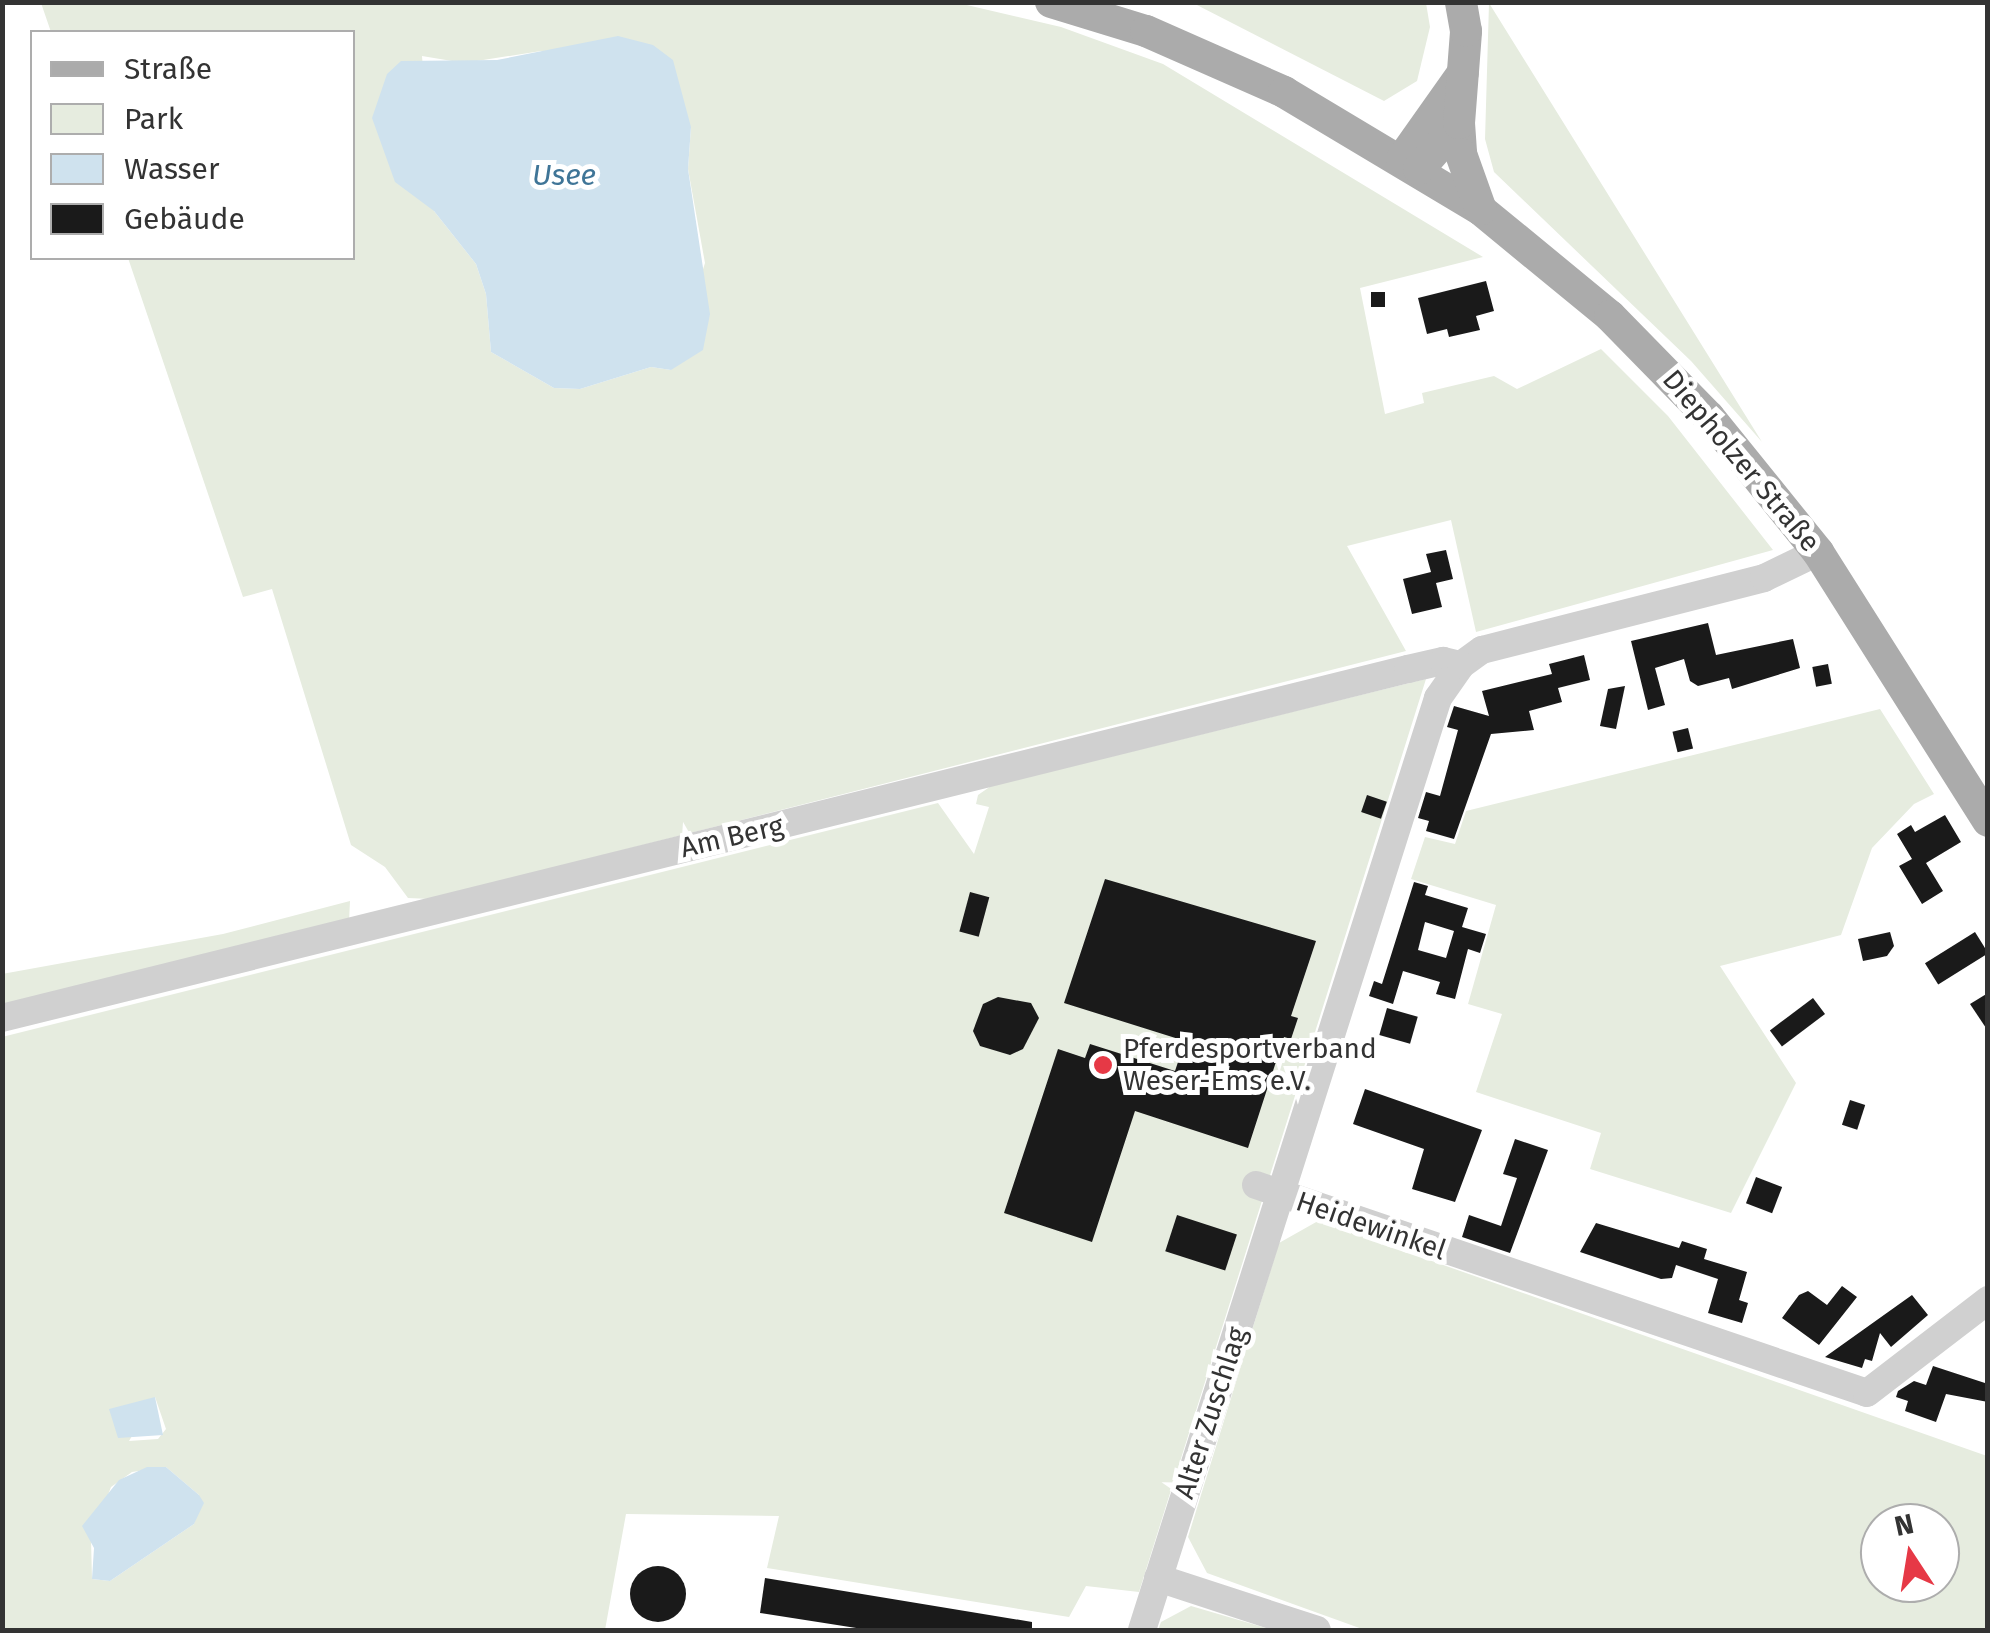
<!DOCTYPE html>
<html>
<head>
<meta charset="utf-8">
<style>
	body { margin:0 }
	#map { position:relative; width:1990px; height:1633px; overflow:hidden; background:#fff; font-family:"Fira Sans",sans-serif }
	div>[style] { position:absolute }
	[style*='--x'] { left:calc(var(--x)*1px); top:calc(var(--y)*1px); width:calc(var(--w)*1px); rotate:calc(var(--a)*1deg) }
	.green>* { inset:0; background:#e6ecdf }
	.water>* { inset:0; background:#cfe2ee }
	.building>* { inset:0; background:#1a1a1a; transform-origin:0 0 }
	.round { border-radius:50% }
	.minor>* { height:28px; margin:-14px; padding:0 14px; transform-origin:14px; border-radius:14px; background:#d0d0d0 }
	.major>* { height:32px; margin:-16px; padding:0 16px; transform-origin:16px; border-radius:16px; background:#ababab }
	.dots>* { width:28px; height:28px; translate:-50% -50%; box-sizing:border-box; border:5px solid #fff; border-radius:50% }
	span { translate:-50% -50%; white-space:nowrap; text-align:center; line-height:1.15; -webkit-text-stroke:10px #fff; paint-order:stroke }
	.street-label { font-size:28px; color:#333 }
	.poi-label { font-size:28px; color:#333 }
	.left { translate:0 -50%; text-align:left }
	.water-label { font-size:30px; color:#3f7597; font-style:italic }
	.frame { position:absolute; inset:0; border:5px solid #333; pointer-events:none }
	.legend { position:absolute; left:30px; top:30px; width:325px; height:230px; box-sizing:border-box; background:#fff; border:2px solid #adadad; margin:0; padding:12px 18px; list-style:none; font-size:30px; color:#333 }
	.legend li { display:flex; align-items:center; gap:20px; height:50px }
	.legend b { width:50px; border:2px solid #adadad }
	.north { position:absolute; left:1860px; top:1503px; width:100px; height:100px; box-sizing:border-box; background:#fff; border:2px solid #adadad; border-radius:50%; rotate:348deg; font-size:28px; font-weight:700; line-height:40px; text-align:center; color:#333 }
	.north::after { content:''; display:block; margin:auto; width:35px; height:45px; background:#e63946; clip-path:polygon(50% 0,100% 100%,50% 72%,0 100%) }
</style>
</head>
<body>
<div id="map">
	<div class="green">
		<div style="clip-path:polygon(evenodd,954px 2px,1061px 27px,1163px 64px,1483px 257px,1360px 288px,1385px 414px,1424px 403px,1422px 393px,1494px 376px,1517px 389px,1601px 349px,1668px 416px,1773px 550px,1476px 632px,1451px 520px,1347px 546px,1406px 651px,430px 899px,408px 898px,385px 867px,351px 845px,272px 589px,243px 597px,128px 258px,352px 258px,352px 32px,51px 32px,41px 3px,954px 2px,541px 51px,691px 127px,688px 169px,705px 263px,671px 370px,651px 367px,580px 389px,554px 388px,491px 352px,486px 294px,476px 264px,434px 211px,422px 56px,464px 63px,541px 51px)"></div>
		<div style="clip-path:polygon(1193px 3px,1426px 3px,1430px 27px,1417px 81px,1384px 101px)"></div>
		<div style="clip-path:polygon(1489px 3px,1762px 442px,1691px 361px,1494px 172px,1485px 139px)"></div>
		<div style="clip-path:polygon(evenodd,1426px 679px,1139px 1592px,1086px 1586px,1069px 1617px,767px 1568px,779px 1516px,626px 1514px,605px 1630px,3px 1630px,2px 1037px,938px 803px,974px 854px,989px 807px,976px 804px,978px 795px,991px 786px,1426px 679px,155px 1397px,166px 1429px,158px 1439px,129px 1441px,155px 1397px,1426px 679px,166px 1467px,199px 1495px,194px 1524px,110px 1581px,92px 1579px,91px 1539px,111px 1487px,132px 1472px,166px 1467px)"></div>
		<div style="clip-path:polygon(1880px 709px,1934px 794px,1914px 804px,1872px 848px,1841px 935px,1720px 966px,1796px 1083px,1731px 1213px,1590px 1169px,1601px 1133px,1476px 1092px,1502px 1014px,1468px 1004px,1496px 905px,1411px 879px,1425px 837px,1455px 844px,1466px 811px)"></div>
		<div style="clip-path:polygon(350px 901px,349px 922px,3px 1004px,2px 974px,223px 934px)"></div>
		<div style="clip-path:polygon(evenodd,1318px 1221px,1987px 1456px,1987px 1630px,1365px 1630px,1207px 1573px,1188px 1537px,1279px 1243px,1318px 1221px,1880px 1523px,1940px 1523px,1940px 1583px,1880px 1583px,1880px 1523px)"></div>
		<div style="clip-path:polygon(1191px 1606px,1273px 1630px,1158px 1630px,1161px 1622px)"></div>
	</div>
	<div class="water">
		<div style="clip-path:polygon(618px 36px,653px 45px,673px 60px,691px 127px,688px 169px,710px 314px,703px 350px,671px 370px,651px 367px,580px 389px,554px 388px,491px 352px,486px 294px,476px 264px,434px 211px,395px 182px,372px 118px,387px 74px,401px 61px,497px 60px)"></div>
		<div style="clip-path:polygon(155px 1397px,163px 1435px,118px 1438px,109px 1409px)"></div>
		<div style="clip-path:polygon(147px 1467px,166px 1467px,199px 1495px,204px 1503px,194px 1524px,110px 1581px,92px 1579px,94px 1548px,82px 1526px,119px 1480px)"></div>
	</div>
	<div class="building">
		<div style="clip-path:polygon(1486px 281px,1494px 311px,1476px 316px,1480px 330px,1449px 337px,1447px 329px,1427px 334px,1418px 298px)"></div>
		<div style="left:1371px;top:292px;width:14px;height:15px"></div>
		<div style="clip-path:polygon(1446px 550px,1453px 579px,1436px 583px,1442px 607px,1412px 614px,1403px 579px,1431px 572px,1426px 554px)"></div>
		<div style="clip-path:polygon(1708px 623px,1716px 655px,1793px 639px,1800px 668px,1732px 689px,1729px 678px,1698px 686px,1690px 681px,1684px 659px,1655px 668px,1665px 705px,1648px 710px,1631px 641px)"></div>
		<div style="clip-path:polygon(1584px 655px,1590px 680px,1558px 688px,1562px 702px,1529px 711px,1534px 730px,1491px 734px,1454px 839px,1426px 831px,1429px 821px,1418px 818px,1426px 792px,1440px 796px,1458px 730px,1447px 727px,1454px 706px,1489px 716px,1482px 691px,1552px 674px,1549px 664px)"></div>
		<div style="left:1828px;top:664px;width:20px;height:16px;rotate:79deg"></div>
		<div style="clip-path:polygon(1625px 686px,1616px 729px,1600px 726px,1608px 689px)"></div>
		<div style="left:1688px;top:728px;width:21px;height:16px;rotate:76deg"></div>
		<div style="left:1367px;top:795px;width:21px;height:18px;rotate:19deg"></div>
		<div style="clip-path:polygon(1945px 815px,1961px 842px,1926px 863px,1943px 891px,1922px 904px,1899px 866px,1912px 859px,1897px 834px,1911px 825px,1915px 832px)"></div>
		<div style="clip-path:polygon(1105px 879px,1316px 941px,1291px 1016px,1298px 1018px,1291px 1039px,1284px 1037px,1248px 1148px,1135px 1111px,1092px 1242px,1004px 1213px,1058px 1049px,1085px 1058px,1090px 1044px,1175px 1071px,1185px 1041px,1064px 1003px)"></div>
		<div style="clip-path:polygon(evenodd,1414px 882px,1428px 886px,1425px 895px,1468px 908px,1462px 927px,1486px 934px,1480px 953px,1468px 949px,1455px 999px,1436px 994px,1440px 982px,1403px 971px,1393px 1004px,1369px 996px,1374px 981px,1382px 984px,1414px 882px,1425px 922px,1454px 931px,1446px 958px,1418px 950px,1425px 922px)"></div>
		<div style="left:970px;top:892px;width:20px;height:41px;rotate:15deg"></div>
		<div style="clip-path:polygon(1890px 932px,1894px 946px,1887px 956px,1863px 961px,1858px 939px)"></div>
		<div style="left:1975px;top:932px;width:25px;height:59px;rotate:58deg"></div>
		<div style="clip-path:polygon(1988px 993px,1988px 1031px,1970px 1004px)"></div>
		<div style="clip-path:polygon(998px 997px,1031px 1003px,1039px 1018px,1023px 1049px,1010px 1055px,980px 1046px,973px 1031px,983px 1004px)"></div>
		<div style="left:1813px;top:998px;width:20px;height:54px;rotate:53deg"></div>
		<div style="left:1387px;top:1008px;width:32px;height:28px;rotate:16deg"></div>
		<div style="clip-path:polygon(1365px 1089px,1482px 1130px,1455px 1202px,1412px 1189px,1424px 1149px,1353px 1124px)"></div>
		<div style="left:1850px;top:1100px;width:16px;height:26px;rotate:18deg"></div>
		<div style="clip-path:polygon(1515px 1139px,1548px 1150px,1510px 1253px,1462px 1237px,1469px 1215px,1501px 1226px,1517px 1178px,1503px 1174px)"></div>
		<div style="left:1756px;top:1177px;width:28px;height:28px;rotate:21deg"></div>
		<div style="left:1177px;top:1215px;width:63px;height:38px;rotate:18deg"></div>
		<div style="clip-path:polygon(1596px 1223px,1679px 1248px,1682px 1241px,1707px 1249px,1704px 1259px,1747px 1272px,1739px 1300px,1748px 1303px,1742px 1323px,1708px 1313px,1718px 1279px,1676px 1265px,1672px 1278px,1661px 1279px,1580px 1252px)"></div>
		<div style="clip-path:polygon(1842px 1286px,1857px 1297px,1819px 1345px,1782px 1318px,1799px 1295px,1808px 1291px,1827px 1305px)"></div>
		<div style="clip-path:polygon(1912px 1295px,1928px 1315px,1891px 1347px,1880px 1333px,1872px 1361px,1865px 1359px,1862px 1368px,1825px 1357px)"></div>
		<div style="clip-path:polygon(1933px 1366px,1988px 1384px,1988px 1402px,1946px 1394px,1936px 1422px,1905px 1411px,1908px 1401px,1896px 1397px,1898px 1391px,1914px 1381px,1926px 1385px)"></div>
		<div class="round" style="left:630px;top:1566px;width:56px;height:56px"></div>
		<div style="clip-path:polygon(765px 1578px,1032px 1622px,1032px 1630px,869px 1630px,760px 1613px)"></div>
	</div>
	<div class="minor">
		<div style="--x:2;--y:1018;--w:1449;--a:-13.94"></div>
		<div style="--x:1408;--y:669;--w:36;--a:-13"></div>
		<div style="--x:1443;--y:661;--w:18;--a:13"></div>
		<div style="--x:1256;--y:1185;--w:645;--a:18.8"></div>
		<div style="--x:1867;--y:1393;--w:153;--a:-37.5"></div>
		<div style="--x:1158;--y:1578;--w:167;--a:18.1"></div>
		<div style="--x:1142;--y:1630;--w:978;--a:-72.38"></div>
		<div style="--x:1438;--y:698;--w:40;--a:-55.1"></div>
		<div style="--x:1461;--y:665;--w:26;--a:-36"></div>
		<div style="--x:1482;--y:650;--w:291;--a:-14.3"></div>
		<div style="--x:1764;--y:578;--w:60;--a:-25.7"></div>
	</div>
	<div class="major">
		<div style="--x:1051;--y:2;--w:99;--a:17"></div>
		<div style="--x:1146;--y:31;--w:151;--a:23.8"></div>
		<div style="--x:1284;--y:92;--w:230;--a:30.9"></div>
		<div style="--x:1481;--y:210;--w:167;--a:39.4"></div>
		<div style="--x:1610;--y:316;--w:141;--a:45.6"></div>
		<div style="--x:1709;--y:417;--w:174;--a:51.1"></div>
		<div style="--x:1818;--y:552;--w:318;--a:57.7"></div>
		<div style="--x:1459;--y:123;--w:31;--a:86"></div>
		<div style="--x:1461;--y:154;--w:59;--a:70.3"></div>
		<div style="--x:1402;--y:159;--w:105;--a:-54.7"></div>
		<div style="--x:1419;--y:169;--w:61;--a:-49"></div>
		<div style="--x:1459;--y:123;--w:92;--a:-85.6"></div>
		<div style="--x:1466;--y:31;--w:29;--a:-100"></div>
	</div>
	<div class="dots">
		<div style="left:1103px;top:1065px;background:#e63946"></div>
	</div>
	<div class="street-label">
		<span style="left:1741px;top:461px;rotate:50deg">Diepholzer Straße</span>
		<span style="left:732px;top:837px;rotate:-13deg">Am Berg</span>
		<span style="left:1371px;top:1226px;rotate:19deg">Heidewinkel</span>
		<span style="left:1211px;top:1413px;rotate:-72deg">Alter Zuschlag</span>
	</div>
	<div class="poi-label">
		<span class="left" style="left:1123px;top:1065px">Pferdesportverband<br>Weser-Ems e.V.</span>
	</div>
	<div class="water-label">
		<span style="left:564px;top:175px">Usee</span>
	</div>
	<div class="frame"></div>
	<ul class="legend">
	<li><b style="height:12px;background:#ababab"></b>Straße</li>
	<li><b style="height:28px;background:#e6ecdf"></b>Park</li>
	<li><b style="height:28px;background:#cfe2ee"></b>Wasser</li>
	<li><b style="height:28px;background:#1a1a1a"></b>Gebäude</li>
	</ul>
	<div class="north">N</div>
</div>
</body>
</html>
